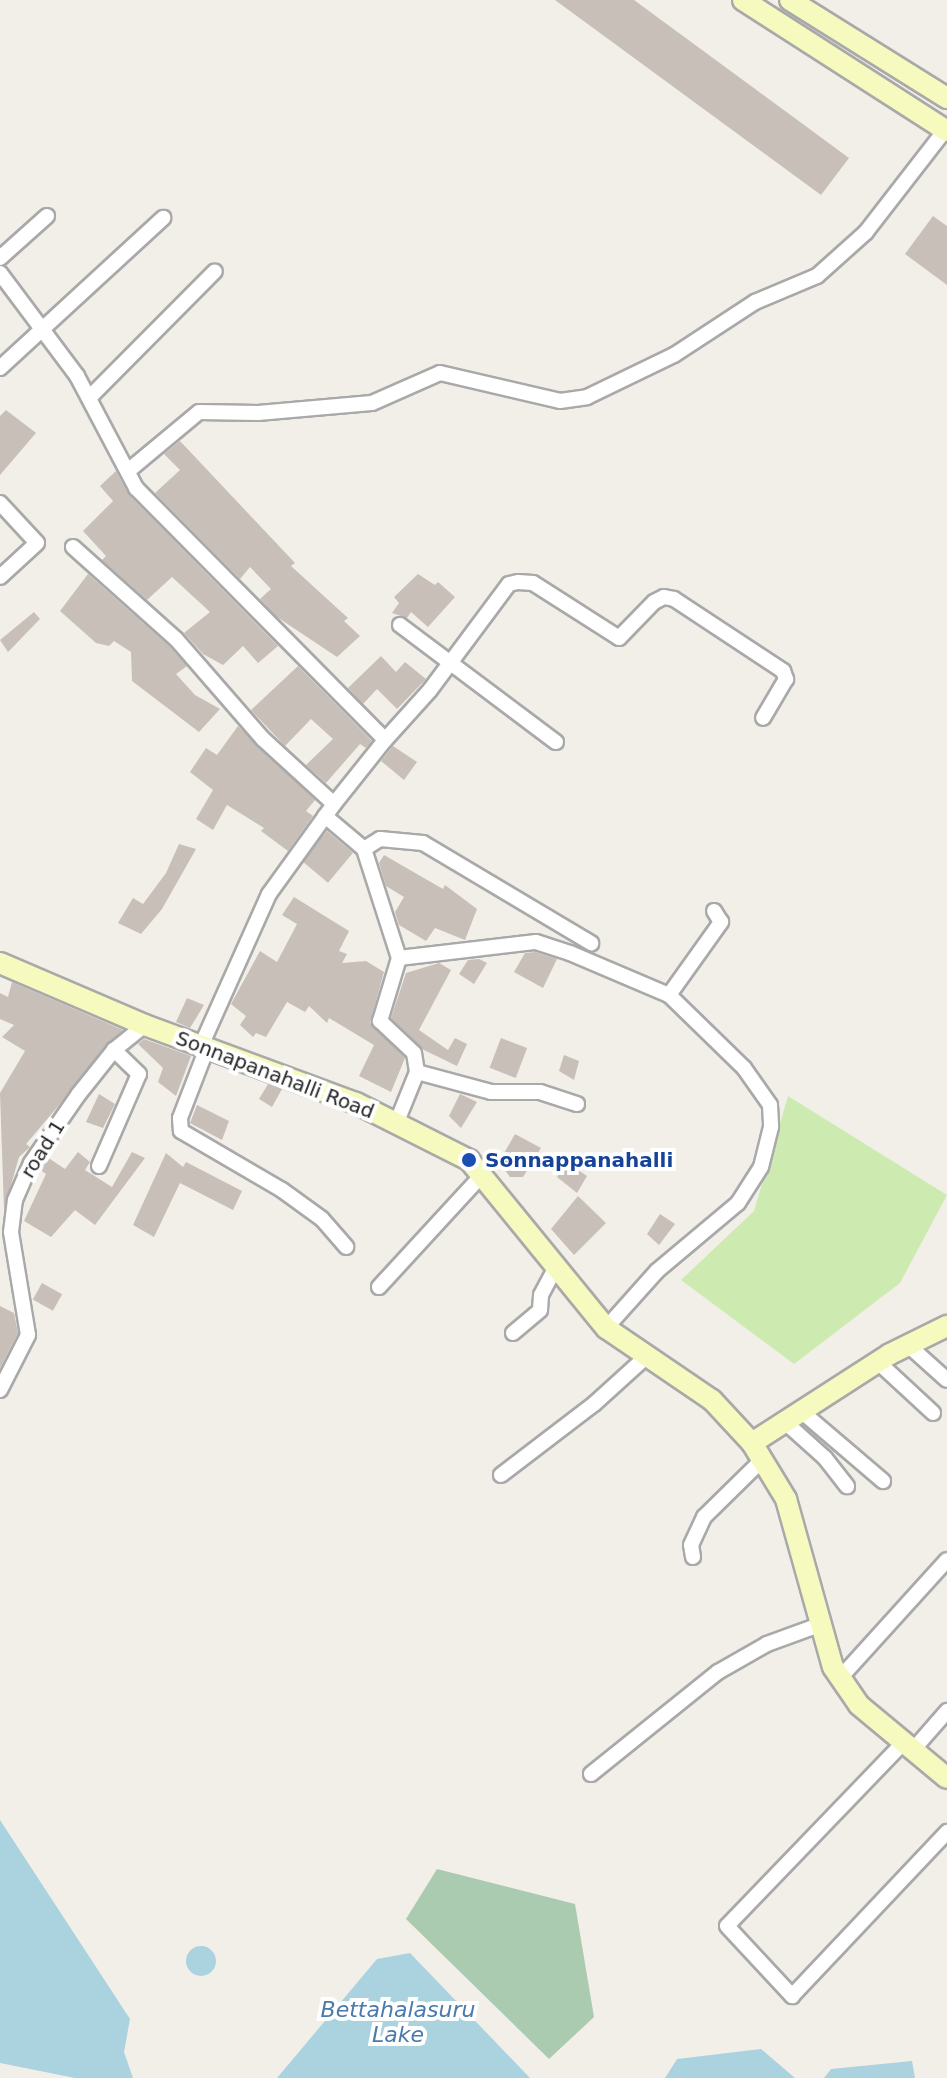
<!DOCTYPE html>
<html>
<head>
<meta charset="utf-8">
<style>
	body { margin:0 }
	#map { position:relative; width:947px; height:2078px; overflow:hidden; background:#f2efe9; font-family:"DejaVu Sans",sans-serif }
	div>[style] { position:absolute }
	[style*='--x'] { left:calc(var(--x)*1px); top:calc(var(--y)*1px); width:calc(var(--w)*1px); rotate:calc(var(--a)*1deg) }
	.grass>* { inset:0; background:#cdebb0 }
	.cemetery>* { inset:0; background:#aacbaf }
	.water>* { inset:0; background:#aad3df }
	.round { border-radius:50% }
	.building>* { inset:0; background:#c7bfb8; transform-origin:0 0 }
	.roads { filter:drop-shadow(2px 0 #a9a9a9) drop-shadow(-2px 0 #a9a9a9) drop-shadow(0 2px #a9a9a9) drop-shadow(0 -2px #a9a9a9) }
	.street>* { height:14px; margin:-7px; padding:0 7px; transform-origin:7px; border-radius:7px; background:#fff }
	.secondary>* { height:20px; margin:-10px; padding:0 10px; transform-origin:10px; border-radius:10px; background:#f7fabf }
	.dots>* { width:22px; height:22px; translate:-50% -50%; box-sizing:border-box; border:4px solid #fff; border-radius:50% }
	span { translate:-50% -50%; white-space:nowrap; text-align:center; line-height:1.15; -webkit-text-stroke:8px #fff; paint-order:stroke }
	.street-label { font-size:20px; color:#222 }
	.transit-label { font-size:20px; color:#164399; font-weight:700 }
	.left { translate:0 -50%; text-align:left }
	.water-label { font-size:22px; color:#4a7aab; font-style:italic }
</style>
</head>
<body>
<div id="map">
	<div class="grass">
		<div style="clip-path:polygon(788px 1096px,947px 1195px,900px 1283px,794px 1364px,681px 1280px,754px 1211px)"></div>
	</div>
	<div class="cemetery">
		<div style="clip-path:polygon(437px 1869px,575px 1904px,594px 2017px,549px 2059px,406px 1919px)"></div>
	</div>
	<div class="water">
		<div style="clip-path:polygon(0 1820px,130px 2019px,124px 2052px,133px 2078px,75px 2078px,0 2063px)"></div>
		<div class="round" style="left:186px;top:1946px;width:30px;height:30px"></div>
		<div style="clip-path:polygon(410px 1953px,530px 2078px,277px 2078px,377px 1959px)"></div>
		<div style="clip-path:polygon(761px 2049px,795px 2078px,665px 2078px,677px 2059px)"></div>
		<div style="clip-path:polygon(912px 2061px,915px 2078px,824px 2078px,831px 2069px)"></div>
	</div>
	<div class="building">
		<div style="clip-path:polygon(555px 0,634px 0,849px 158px,821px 195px)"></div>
		<div style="clip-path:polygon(933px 216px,947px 226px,947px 285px,905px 254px)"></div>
		<div style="clip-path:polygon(6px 410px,36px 433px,0 475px,0 416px)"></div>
		<div style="clip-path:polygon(180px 441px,295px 563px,291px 566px,348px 618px,344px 621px,360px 636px,337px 657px,277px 617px,260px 599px,271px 589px,250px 567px,240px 579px,155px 493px,180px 470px,164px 454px)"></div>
		<div style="clip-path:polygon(116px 471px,129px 495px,278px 646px,258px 663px,243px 646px,223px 665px,203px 654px,184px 633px,210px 612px,172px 577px,147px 600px,102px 560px,106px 556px,83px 531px,113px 501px,100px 486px)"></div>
		<div style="clip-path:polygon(88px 574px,169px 646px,187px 666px,176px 674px,195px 695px,220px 709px,199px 732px,132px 681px,131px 652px,114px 641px,109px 646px,96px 643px,60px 611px)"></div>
		<div style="clip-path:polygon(418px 574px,435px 585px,438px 582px,455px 597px,428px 627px,411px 612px,407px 618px,392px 613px,399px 603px,394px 597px)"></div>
		<div style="clip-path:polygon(34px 612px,40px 619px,8px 652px,0 640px)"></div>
		<div style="clip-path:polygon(381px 656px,396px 672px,405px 662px,426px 679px,397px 709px,377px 689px,363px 704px,348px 688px)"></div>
		<div style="clip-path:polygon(298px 666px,372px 741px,366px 748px,360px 744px,326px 783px,306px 765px,333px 739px,311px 719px,285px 746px,251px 710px)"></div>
		<div style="clip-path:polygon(238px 726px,315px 800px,306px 811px,313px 816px,288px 851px,261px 831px,264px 828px,227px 805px,213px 830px,196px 819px,213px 790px,190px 772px,206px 748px,217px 755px)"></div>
		<div style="clip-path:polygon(393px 746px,417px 762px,404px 780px,381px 761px)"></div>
		<div style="left:327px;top:831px;width:34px;height:39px;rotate:40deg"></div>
		<div style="clip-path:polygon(179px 844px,196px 849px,162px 909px,141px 934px,118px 923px,133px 898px,143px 904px,166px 873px)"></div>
		<div style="clip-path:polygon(384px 855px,443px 889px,445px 885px,477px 909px,465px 940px,435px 928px,426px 941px,399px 925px,395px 912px,404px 897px,386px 886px,379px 863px)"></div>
		<div style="clip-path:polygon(294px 897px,349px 931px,339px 951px,347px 954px,342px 963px,366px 961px,384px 972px,370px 1023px,405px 1058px,391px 1092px,359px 1076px,374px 1045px,329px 1018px,327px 1023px,309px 1006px,305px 1012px,287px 1002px,266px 1037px,256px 1033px,253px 1037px,240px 1025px,246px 1016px,231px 1004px,260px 951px,277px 962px,297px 924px,282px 915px)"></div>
		<div style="clip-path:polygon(535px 952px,557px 959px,543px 988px,514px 972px,525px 953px)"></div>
		<div style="clip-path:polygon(479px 959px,487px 963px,474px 984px,459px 974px,468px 960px)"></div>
		<div style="clip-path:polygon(439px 963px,451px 970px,419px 1030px,448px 1050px,455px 1038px,467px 1044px,457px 1066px,424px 1050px,391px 1018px,406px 973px)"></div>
		<div style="clip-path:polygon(12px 982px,123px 1030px,26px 1144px,30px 1147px,19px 1157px,4px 1210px,0 1093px,25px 1051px,2px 1037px,14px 1025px,0 1019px,0 993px,8px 997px)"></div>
		<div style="clip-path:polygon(187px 998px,204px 1005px,190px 1028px,176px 1022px)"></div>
		<div style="left:501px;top:1038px;width:28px;height:32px;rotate:21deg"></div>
		<div style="clip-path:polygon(144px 1039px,191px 1056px,176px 1096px,158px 1082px,163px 1068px,138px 1044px)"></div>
		<div style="clip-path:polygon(564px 1055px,579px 1061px,574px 1080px,559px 1071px)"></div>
		<div style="clip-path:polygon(268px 1084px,282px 1089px,272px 1107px,259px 1099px)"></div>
		<div style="clip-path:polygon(99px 1094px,115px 1104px,103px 1128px,86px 1122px)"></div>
		<div style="clip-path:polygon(460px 1094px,477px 1102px,461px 1128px,449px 1116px)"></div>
		<div style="clip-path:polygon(197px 1105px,229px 1121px,222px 1140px,190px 1123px)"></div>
		<div style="clip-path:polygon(515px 1134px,541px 1148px,523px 1177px,510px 1177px,499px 1162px)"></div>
		<div style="clip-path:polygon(78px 1152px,90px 1162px,85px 1170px,112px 1187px,132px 1152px,145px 1158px,95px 1225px,75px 1210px,51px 1237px,24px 1221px,46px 1174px,39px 1169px,47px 1157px,65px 1169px)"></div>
		<div style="clip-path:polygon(166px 1153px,183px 1167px,186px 1162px,242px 1191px,233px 1210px,180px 1183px,154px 1237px,133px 1225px)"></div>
		<div style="clip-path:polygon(566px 1162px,587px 1176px,577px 1193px,557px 1177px)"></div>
		<div style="clip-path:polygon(578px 1196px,606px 1223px,574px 1255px,551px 1229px)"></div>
		<div style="clip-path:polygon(660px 1214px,675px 1224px,659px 1245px,647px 1234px)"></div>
		<div style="left:42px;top:1283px;width:23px;height:19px;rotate:29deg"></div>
		<div style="clip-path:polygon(0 1306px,14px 1313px,18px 1333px,0 1368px)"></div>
	</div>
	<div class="roads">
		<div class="street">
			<div style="--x:0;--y:258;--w:63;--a:-41.8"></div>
			<div style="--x:0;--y:273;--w:129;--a:53.2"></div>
			<div style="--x:77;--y:376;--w:127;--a:62.2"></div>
			<div style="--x:136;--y:488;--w:354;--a:45.3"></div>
			<div style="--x:385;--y:740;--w:82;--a:128.6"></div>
			<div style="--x:0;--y:368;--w:222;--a:-42.6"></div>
			<div style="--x:90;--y:397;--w:177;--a:-45.2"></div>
			<div style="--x:128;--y:471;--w:92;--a:-39.7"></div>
			<div style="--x:199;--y:412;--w:59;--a:1"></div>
			<div style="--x:258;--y:413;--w:114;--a:-5"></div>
			<div style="--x:372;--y:403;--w:74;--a:-23.8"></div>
			<div style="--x:440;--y:373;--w:123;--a:13.1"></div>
			<div style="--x:560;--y:401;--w:27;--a:-8"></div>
			<div style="--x:587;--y:397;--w:97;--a:-25.8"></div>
			<div style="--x:674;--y:355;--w:97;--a:-33.2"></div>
			<div style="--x:755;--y:302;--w:67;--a:-22.8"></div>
			<div style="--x:817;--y:276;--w:66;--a:-41.9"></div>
			<div style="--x:866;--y:232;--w:129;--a:-52.2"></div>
			<div style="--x:0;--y:503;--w:54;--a:47.2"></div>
			<div style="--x:37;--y:543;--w:50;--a:137.4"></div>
			<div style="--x:73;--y:547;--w:138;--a:41.8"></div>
			<div style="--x:176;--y:639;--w:133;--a:49"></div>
			<div style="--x:263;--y:739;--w:96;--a:42.5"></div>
			<div style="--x:334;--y:804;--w:111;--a:125.8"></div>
			<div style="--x:269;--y:894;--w:167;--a:114.1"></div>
			<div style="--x:400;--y:625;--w:195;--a:36.9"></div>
			<div style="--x:385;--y:740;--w:67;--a:-48"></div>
			<div style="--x:430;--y:690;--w:132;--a:-53.3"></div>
			<div style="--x:509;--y:584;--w:9;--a:-13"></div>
			<div style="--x:518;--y:582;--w:15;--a:4"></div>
			<div style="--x:533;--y:583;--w:102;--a:32.6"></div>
			<div style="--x:619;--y:638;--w:50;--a:-45.8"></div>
			<div style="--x:654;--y:602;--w:11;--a:-27"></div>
			<div style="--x:664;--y:597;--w:10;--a:11"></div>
			<div style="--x:674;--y:599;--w:131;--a:33.4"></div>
			<div style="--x:783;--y:671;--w:9;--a:69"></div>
			<div style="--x:786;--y:679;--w:45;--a:120.5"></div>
			<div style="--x:325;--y:816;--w:51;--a:40.2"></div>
			<div style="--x:364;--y:849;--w:114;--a:72.2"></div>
			<div style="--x:399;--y:958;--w:138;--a:-6.7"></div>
			<div style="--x:536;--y:942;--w:36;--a:18"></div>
			<div style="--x:570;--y:953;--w:108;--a:23"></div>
			<div style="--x:669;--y:995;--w:105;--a:44.2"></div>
			<div style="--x:744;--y:1068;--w:45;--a:54.9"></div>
			<div style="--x:770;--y:1105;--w:22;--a:87"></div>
			<div style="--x:771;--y:1127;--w:41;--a:104"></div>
			<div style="--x:761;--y:1167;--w:43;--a:122.6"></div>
			<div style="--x:738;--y:1203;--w:106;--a:140"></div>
			<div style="--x:657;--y:1271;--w:76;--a:131.8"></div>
			<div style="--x:364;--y:849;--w:19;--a:-32"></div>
			<div style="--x:380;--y:839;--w:43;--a:5.3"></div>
			<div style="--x:423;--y:843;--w:196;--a:30.8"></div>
			<div style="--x:669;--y:995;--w:90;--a:-54.5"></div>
			<div style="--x:721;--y:922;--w:13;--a:-122"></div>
			<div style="--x:207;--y:1048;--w:75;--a:111.1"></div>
			<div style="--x:180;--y:1118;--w:13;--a:86"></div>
			<div style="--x:181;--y:1131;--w:117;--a:30.3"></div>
			<div style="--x:282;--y:1190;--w:49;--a:35.9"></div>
			<div style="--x:322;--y:1219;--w:37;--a:49"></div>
			<div style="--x:417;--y:1072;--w:77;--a:15.1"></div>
			<div style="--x:491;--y:1092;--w:49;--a:0"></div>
			<div style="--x:540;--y:1092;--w:39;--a:18"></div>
			<div style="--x:396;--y:1124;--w:56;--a:-68"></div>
			<div style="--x:417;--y:1072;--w:19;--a:-99"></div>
			<div style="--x:414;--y:1053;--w:47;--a:-136.7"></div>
			<div style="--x:380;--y:1021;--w:66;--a:-73.2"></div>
			<div style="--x:99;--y:1166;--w:100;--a:-66.5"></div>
			<div style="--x:139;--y:1074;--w:35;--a:-136"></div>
			<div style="--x:379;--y:1287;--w:152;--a:-47.4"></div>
			<div style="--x:513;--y:1333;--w:35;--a:-40"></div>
			<div style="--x:540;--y:1310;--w:15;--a:-86"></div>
			<div style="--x:541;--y:1295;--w:32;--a:-62"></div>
			<div style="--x:908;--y:1345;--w:52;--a:41.9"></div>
			<div style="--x:878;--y:1362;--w:75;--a:42.8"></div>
			<div style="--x:0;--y:1390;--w:62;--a:-63"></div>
			<div style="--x:28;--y:1335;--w:104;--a:-99.4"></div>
			<div style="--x:11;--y:1232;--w:32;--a:-83"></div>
			<div style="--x:15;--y:1200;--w:40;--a:-66.6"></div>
			<div style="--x:31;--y:1163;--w:83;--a:-55.3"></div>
			<div style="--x:78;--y:1095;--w:58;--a:-51.3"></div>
			<div style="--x:114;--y:1050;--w:40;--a:-39"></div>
			<div style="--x:801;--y:1411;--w:108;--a:40.5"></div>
			<div style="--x:785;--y:1422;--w:54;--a:42"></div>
			<div style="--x:825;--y:1458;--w:36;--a:52"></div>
			<div style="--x:501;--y:1475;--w:117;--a:-37.4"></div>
			<div style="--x:594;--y:1404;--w:73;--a:-42.2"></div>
			<div style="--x:693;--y:1557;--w:12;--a:-99"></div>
			<div style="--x:691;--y:1545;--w:31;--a:-65"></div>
			<div style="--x:704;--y:1517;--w:81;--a:-44.5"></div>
			<div style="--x:840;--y:1678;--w:159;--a:-47.8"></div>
			<div style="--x:904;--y:1742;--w:255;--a:133.9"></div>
			<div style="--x:727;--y:1926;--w:96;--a:47.1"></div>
			<div style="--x:792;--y:1996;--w:226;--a:-46.6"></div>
			<div style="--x:913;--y:1750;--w:52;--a:-48.9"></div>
			<div style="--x:591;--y:1774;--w:163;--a:-38.8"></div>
			<div style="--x:718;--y:1672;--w:56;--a:-29.7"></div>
			<div style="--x:767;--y:1644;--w:59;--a:-20"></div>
		</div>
		<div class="secondary">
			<div style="--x:743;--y:0;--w:242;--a:32.7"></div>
			<div style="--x:790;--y:0;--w:185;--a:32"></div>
			<div style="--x:0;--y:963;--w:158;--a:23.2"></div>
			<div style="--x:145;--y:1025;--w:225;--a:20.3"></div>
			<div style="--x:356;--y:1103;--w:127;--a:26.8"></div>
			<div style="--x:469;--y:1160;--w:217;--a:50.8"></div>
			<div style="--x:606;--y:1328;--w:128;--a:34.2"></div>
			<div style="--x:712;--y:1400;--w:59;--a:47.1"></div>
			<div style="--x:752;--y:1443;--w:66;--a:58.7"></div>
			<div style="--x:786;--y:1499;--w:174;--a:74.4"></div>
			<div style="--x:833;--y:1667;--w:46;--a:55.6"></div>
			<div style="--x:859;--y:1705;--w:114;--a:39.7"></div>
			<div style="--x:752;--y:1443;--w:164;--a:-32.8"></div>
			<div style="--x:890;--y:1354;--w:64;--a:-26.2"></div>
		</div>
	</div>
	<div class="dots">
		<div style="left:469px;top:1160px;background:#1a4fb4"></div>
	</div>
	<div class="street-label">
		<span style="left:275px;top:1075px;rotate:21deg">Sonnapanahalli Road</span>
		<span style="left:43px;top:1149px;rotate:-58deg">road 1</span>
	</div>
	<div class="transit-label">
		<span class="left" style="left:485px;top:1160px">Sonnappanahalli</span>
	</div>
	<div class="water-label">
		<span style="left:398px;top:2022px">Bettahalasuru<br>Lake</span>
	</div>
</div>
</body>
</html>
